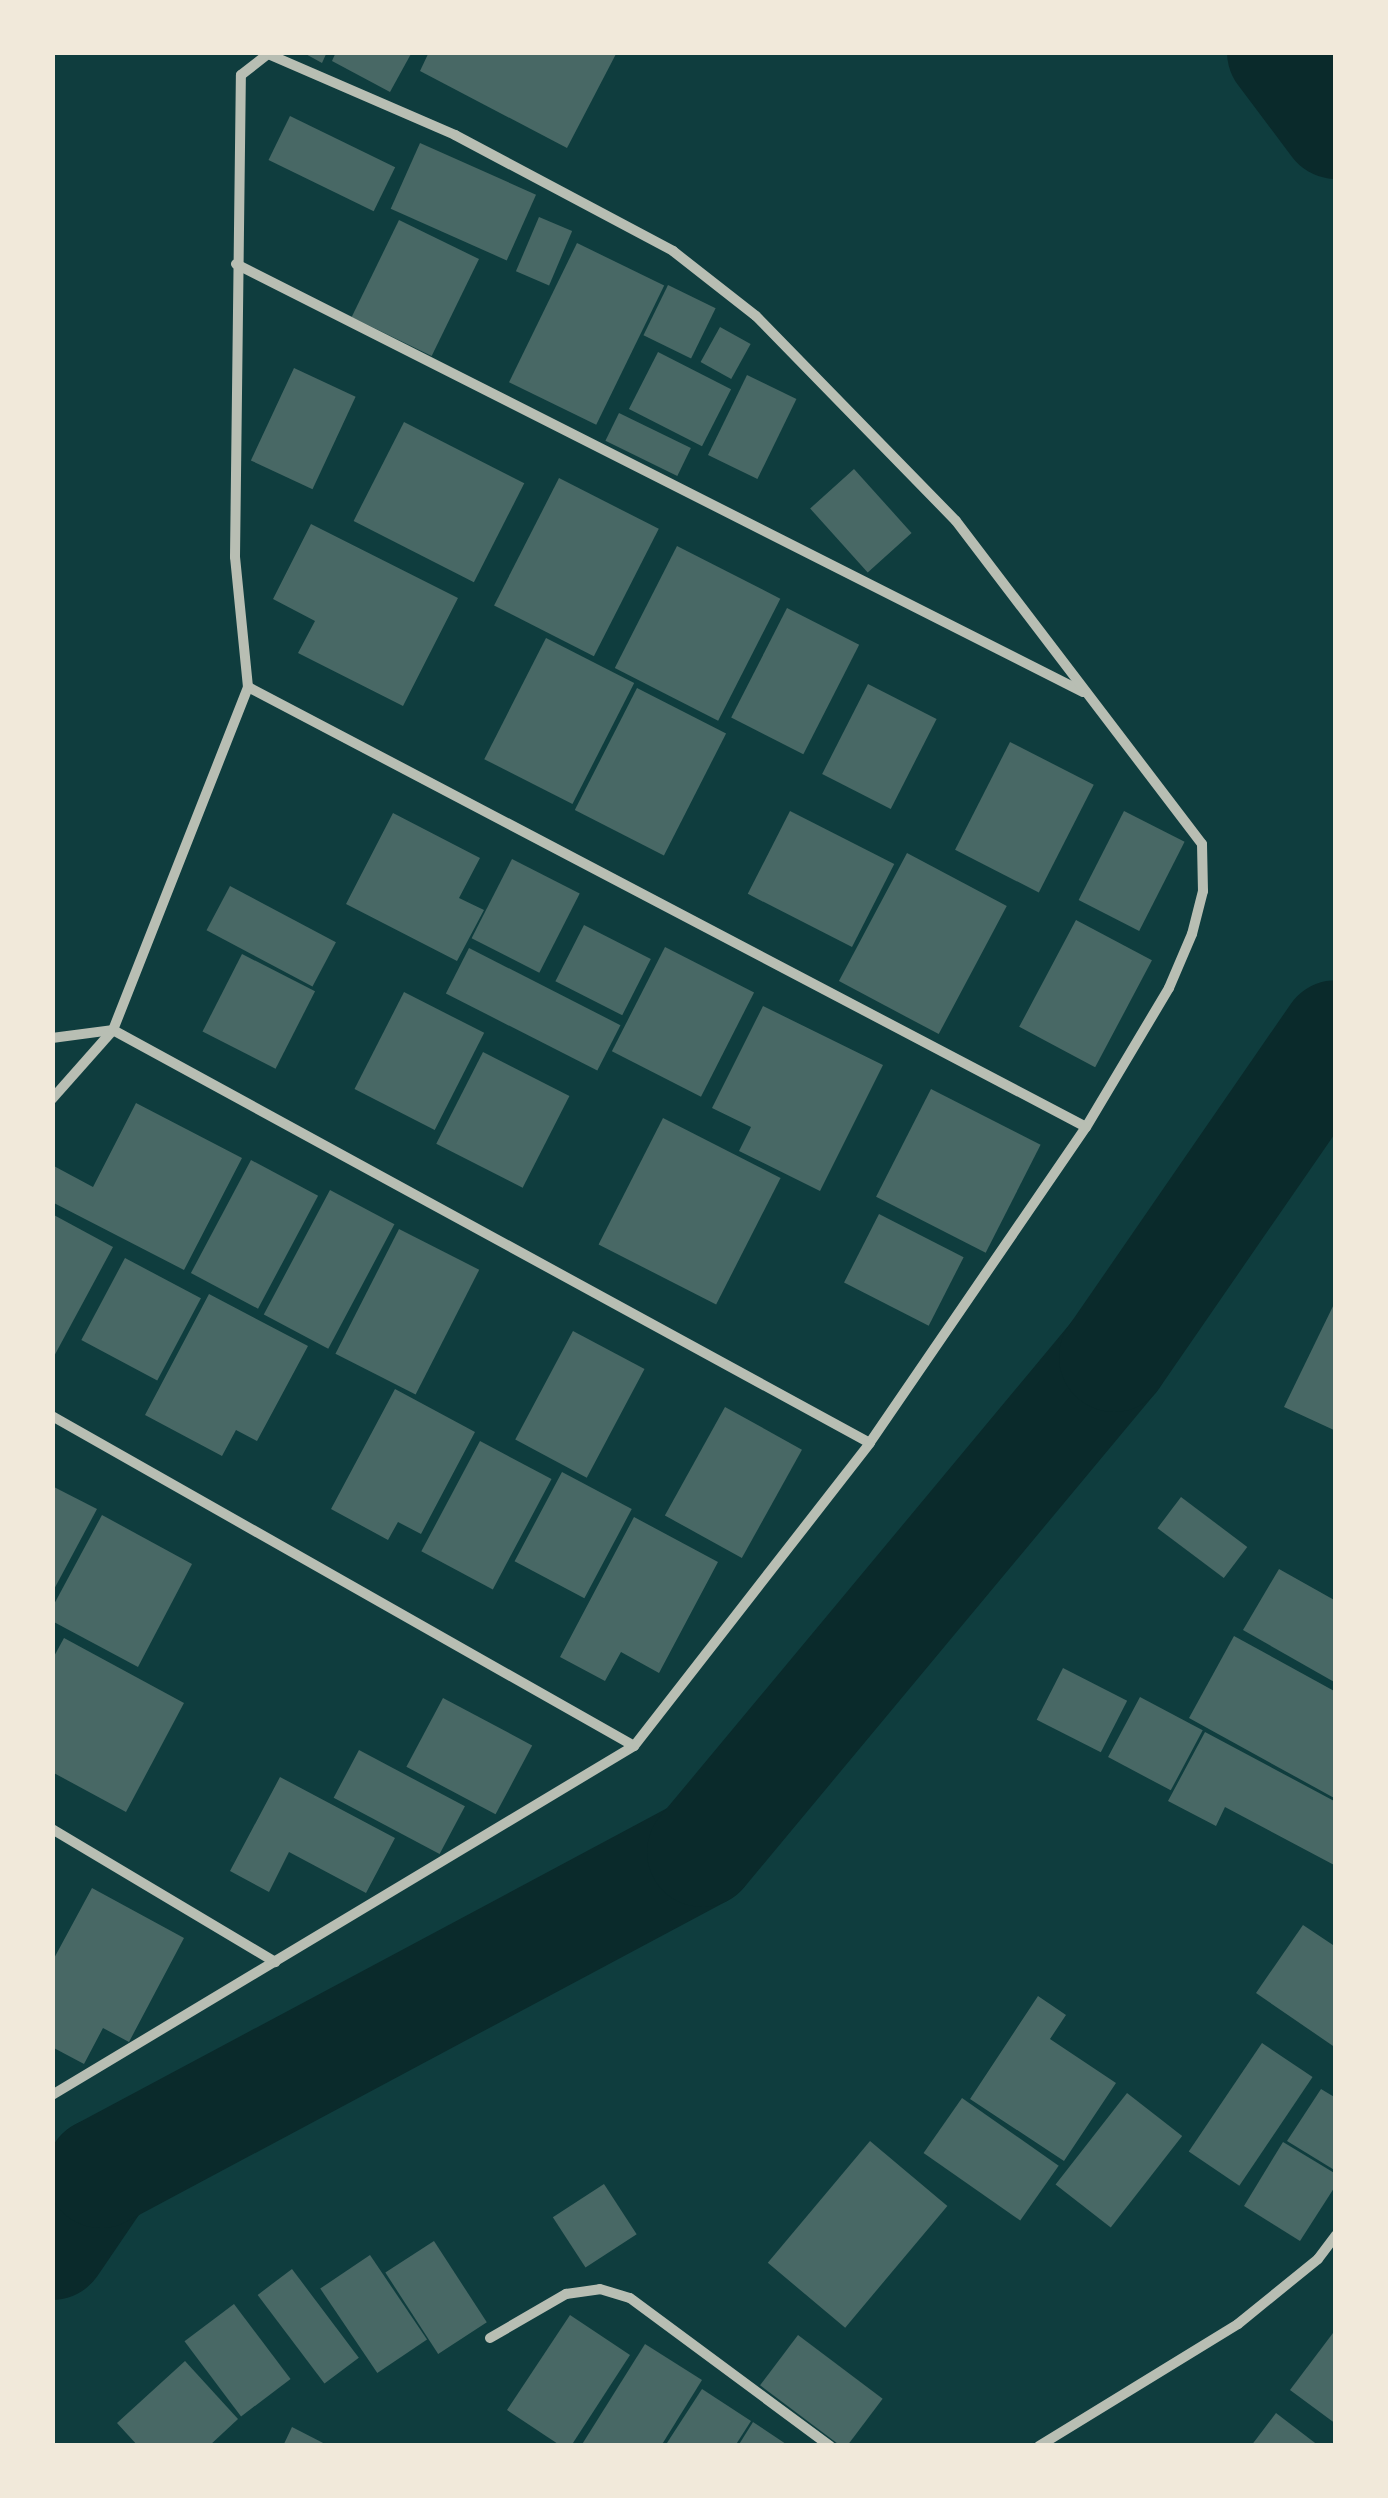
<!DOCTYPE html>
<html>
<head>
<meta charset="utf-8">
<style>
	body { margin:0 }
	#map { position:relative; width:1388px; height:2498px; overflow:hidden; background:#0f3d3e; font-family:Bitter,serif }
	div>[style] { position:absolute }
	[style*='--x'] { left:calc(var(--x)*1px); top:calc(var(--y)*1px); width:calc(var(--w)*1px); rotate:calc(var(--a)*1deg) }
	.river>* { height:110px; margin:-55px; padding:0 55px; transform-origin:55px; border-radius:55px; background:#0a2a2b }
	.building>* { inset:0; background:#486865; transform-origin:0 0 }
	.minor>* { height:10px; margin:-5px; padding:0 5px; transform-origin:5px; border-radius:5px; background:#b8beb3 }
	span { translate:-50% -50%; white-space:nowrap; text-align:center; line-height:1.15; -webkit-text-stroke:8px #f1e9da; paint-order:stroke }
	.frame { position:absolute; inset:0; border:55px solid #f1e9da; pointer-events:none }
</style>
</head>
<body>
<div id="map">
	<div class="river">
		<div style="--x:1282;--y:52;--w:90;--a:53.1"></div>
		<div style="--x:52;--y:2245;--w:87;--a:-55.8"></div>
		<div style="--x:101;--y:2173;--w:681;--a:-28.11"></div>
		<div style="--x:702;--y:1852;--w:644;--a:-50.23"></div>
		<div style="--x:1114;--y:1357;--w:391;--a:-55.4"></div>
	</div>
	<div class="building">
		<div style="clip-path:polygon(302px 52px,327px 52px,322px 63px)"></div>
		<div style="clip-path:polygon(336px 52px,412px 52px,390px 92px,332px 61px)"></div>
		<div style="clip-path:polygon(429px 52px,617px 52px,567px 148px,420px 71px)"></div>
		<div style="left:290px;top:116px;width:117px;height:49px;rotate:26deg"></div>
		<div style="left:420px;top:143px;width:127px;height:72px;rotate:24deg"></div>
		<div style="left:539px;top:217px;width:36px;height:59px;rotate:23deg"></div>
		<div style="left:399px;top:220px;width:89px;height:108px;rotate:26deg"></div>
		<div style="left:577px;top:243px;width:97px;height:155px;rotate:26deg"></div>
		<div style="left:668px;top:285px;width:53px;height:56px;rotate:26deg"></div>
		<div style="left:720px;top:327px;width:35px;height:40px;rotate:29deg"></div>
		<div style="left:658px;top:352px;width:82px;height:64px;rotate:27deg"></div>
		<div style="left:294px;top:368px;width:68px;height:102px;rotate:25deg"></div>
		<div style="left:747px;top:375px;width:55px;height:89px;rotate:26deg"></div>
		<div style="left:619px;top:413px;width:80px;height:31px;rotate:26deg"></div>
		<div style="left:404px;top:422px;width:135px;height:111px;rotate:27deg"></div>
		<div style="left:854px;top:469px;width:86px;height:59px;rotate:48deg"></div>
		<div style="left:559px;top:478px;width:112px;height:143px;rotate:27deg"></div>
		<div style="clip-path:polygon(311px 524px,458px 598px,403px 706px,298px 653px,315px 621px,273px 599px)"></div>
		<div style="left:677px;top:546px;width:116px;height:137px;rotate:27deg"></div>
		<div style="left:787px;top:608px;width:81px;height:123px;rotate:27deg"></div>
		<div style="left:546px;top:638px;width:99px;height:136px;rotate:27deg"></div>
		<div style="left:868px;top:684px;width:77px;height:101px;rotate:27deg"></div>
		<div style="left:637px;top:688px;width:100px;height:137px;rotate:27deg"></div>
		<div style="left:1010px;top:742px;width:94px;height:121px;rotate:27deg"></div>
		<div style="left:790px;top:811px;width:117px;height:93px;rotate:27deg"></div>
		<div style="left:1124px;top:811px;width:68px;height:100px;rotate:27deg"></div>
		<div style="clip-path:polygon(393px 813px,480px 858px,459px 898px,484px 910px,457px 961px,346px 904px)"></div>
		<div style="left:907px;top:853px;width:113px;height:145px;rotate:28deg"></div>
		<div style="left:512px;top:859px;width:76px;height:89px;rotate:27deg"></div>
		<div style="left:230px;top:886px;width:120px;height:50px;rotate:28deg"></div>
		<div style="left:1076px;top:920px;width:86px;height:121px;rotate:28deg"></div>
		<div style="left:584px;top:925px;width:75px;height:63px;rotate:27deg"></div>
		<div style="left:665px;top:947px;width:100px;height:117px;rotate:27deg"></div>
		<div style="left:469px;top:948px;width:170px;height:51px;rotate:27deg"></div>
		<div style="left:242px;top:954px;width:82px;height:87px;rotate:27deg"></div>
		<div style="left:404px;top:992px;width:90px;height:109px;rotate:27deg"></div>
		<div style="clip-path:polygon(763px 1006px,883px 1065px,820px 1191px,739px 1151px,751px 1127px,712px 1108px)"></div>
		<div style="left:483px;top:1052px;width:97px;height:103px;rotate:27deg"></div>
		<div style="left:931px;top:1089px;width:123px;height:121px;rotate:27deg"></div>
		<div style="clip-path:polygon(136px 1103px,242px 1158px,184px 1270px,52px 1202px,52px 1165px,93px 1187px)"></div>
		<div style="left:663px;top:1118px;width:132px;height:142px;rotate:27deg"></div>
		<div style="left:251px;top:1160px;width:76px;height:128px;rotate:28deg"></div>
		<div style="left:330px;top:1190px;width:73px;height:141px;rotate:28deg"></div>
		<div style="clip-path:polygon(52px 1214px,113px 1247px,52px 1360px)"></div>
		<div style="left:879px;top:1214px;width:95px;height:77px;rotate:27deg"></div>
		<div style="left:399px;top:1229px;width:90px;height:140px;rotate:27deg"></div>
		<div style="left:125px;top:1258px;width:86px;height:93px;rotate:28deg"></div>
		<div style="clip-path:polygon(209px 1294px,308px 1346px,257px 1441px,236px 1430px,222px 1456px,145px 1415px)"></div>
		<div style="clip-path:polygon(1336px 1300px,1336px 1431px,1284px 1407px)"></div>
		<div style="left:573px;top:1331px;width:81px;height:123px;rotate:28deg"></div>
		<div style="clip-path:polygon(395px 1389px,475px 1432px,421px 1534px,398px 1522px,388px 1540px,331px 1509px)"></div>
		<div style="left:725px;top:1407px;width:88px;height:124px;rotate:29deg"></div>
		<div style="left:480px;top:1441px;width:81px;height:125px;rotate:28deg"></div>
		<div style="left:562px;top:1472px;width:79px;height:101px;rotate:28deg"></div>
		<div style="clip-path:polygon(52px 1486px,97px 1509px,52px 1593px)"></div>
		<div style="left:1181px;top:1497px;width:83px;height:39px;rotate:37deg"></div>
		<div style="clip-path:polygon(102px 1515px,192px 1564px,138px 1667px,52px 1621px,52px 1608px)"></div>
		<div style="clip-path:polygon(634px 1517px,718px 1562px,659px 1673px,621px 1652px,605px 1681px,560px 1657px)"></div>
		<div style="clip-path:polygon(1279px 1569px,1336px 1601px,1336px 1683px,1243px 1630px)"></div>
		<div style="clip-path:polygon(1234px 1636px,1336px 1692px,1336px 1799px,1189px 1718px)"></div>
		<div style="clip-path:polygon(64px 1638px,184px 1703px,126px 1812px,52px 1772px,52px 1660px)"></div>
		<div style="left:1063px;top:1668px;width:72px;height:58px;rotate:27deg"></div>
		<div style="left:1140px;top:1697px;width:71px;height:68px;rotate:28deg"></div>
		<div style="left:443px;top:1698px;width:101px;height:78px;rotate:28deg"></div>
		<div style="clip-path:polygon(1205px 1732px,1336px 1802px,1336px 1866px,1225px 1807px,1216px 1826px,1168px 1801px)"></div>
		<div style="left:359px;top:1750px;width:120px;height:54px;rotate:28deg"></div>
		<div style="clip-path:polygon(280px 1777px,395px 1838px,366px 1893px,289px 1852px,269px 1892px,230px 1871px)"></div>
		<div style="clip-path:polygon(92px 1888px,184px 1938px,129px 2042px,103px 2028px,84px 2064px,52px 2047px,52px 1962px)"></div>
		<div style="clip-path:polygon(1303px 1925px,1336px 1947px,1336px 2048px,1256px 1993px)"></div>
		<div style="clip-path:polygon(1038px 1996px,1066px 2015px,1050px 2039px,1116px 2083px,1064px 2161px,970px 2099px)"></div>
		<div style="left:1262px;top:2043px;width:61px;height:131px;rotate:34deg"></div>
		<div style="clip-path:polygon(1321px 2089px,1336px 2098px,1336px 2171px,1287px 2141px)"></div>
		<div style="left:1127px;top:2093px;width:70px;height:116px;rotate:38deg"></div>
		<div style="left:962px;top:2098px;width:118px;height:67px;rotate:35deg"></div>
		<div style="left:870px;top:2141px;width:101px;height:159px;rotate:40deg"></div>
		<div style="clip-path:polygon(1283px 2142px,1336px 2174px,1336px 2185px,1300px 2241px,1244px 2206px)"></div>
		<div style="left:604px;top:2184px;width:60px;height:61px;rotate:57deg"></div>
		<div style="left:434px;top:2241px;width:97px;height:58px;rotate:57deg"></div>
		<div style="left:370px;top:2255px;width:102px;height:60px;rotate:56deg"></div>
		<div style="left:292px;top:2269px;width:111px;height:43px;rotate:53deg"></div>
		<div style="left:234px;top:2304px;width:94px;height:62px;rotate:53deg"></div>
		<div style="clip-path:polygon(570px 2315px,630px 2355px,571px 2446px,561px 2446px,507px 2410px)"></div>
		<div style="clip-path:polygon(1336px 2329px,1336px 2424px,1290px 2390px)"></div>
		<div style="left:798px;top:2335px;width:106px;height:63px;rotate:37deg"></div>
		<div style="clip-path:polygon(645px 2344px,702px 2380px,661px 2446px,581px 2446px)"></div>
		<div style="clip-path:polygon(185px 2361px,238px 2419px,209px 2446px,138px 2446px,117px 2423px)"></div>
		<div style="clip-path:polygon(702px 2389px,751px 2421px,735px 2446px,665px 2446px)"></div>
		<div style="clip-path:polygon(1276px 2413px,1319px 2446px,1251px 2446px)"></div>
		<div style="clip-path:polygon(753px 2422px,789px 2446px,738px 2446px)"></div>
		<div style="clip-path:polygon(292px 2427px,329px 2446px,283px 2446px)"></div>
	</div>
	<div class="minor">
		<div style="--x:236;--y:264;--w:949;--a:26.81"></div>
		<div style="--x:248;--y:687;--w:946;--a:27.7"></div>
		<div style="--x:52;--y:1038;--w:62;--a:-7.5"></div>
		<div style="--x:113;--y:1030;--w:862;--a:28.62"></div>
		<div style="--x:52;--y:1099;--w:92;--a:-48.5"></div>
		<div style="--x:113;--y:1030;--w:369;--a:-68.5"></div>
		<div style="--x:248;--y:687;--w:131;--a:-95.7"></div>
		<div style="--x:235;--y:557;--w:482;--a:-89.3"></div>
		<div style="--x:241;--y:75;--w:34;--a:-38"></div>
		<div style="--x:268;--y:54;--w:204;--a:23.4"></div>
		<div style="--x:455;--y:135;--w:247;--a:28"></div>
		<div style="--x:673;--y:251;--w:105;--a:38.1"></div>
		<div style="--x:756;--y:316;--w:286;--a:45.7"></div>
		<div style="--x:956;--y:521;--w:406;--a:52.7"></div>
		<div style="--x:1202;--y:844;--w:47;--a:88.8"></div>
		<div style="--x:1203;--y:891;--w:44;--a:104.3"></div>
		<div style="--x:1192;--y:934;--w:59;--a:113.1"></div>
		<div style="--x:1169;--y:988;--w:162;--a:120.8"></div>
		<div style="--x:1086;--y:1127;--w:383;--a:124.4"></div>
		<div style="--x:870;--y:1443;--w:384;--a:127.9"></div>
		<div style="--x:634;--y:1746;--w:679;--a:149.05"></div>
		<div style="--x:52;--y:1416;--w:669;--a:29.55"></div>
		<div style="--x:52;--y:1829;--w:260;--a:30.8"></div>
		<div style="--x:490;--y:2338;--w:88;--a:-30.1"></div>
		<div style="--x:566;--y:2294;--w:34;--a:-8"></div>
		<div style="--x:600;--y:2289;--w:31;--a:17"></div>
		<div style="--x:630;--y:2298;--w:249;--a:36.5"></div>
		<div style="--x:1039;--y:2446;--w:233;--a:-31.5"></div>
		<div style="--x:1238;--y:2324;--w:103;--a:-39.1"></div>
		<div style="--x:1318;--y:2259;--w:30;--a:-53"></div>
	</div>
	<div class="frame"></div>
</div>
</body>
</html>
